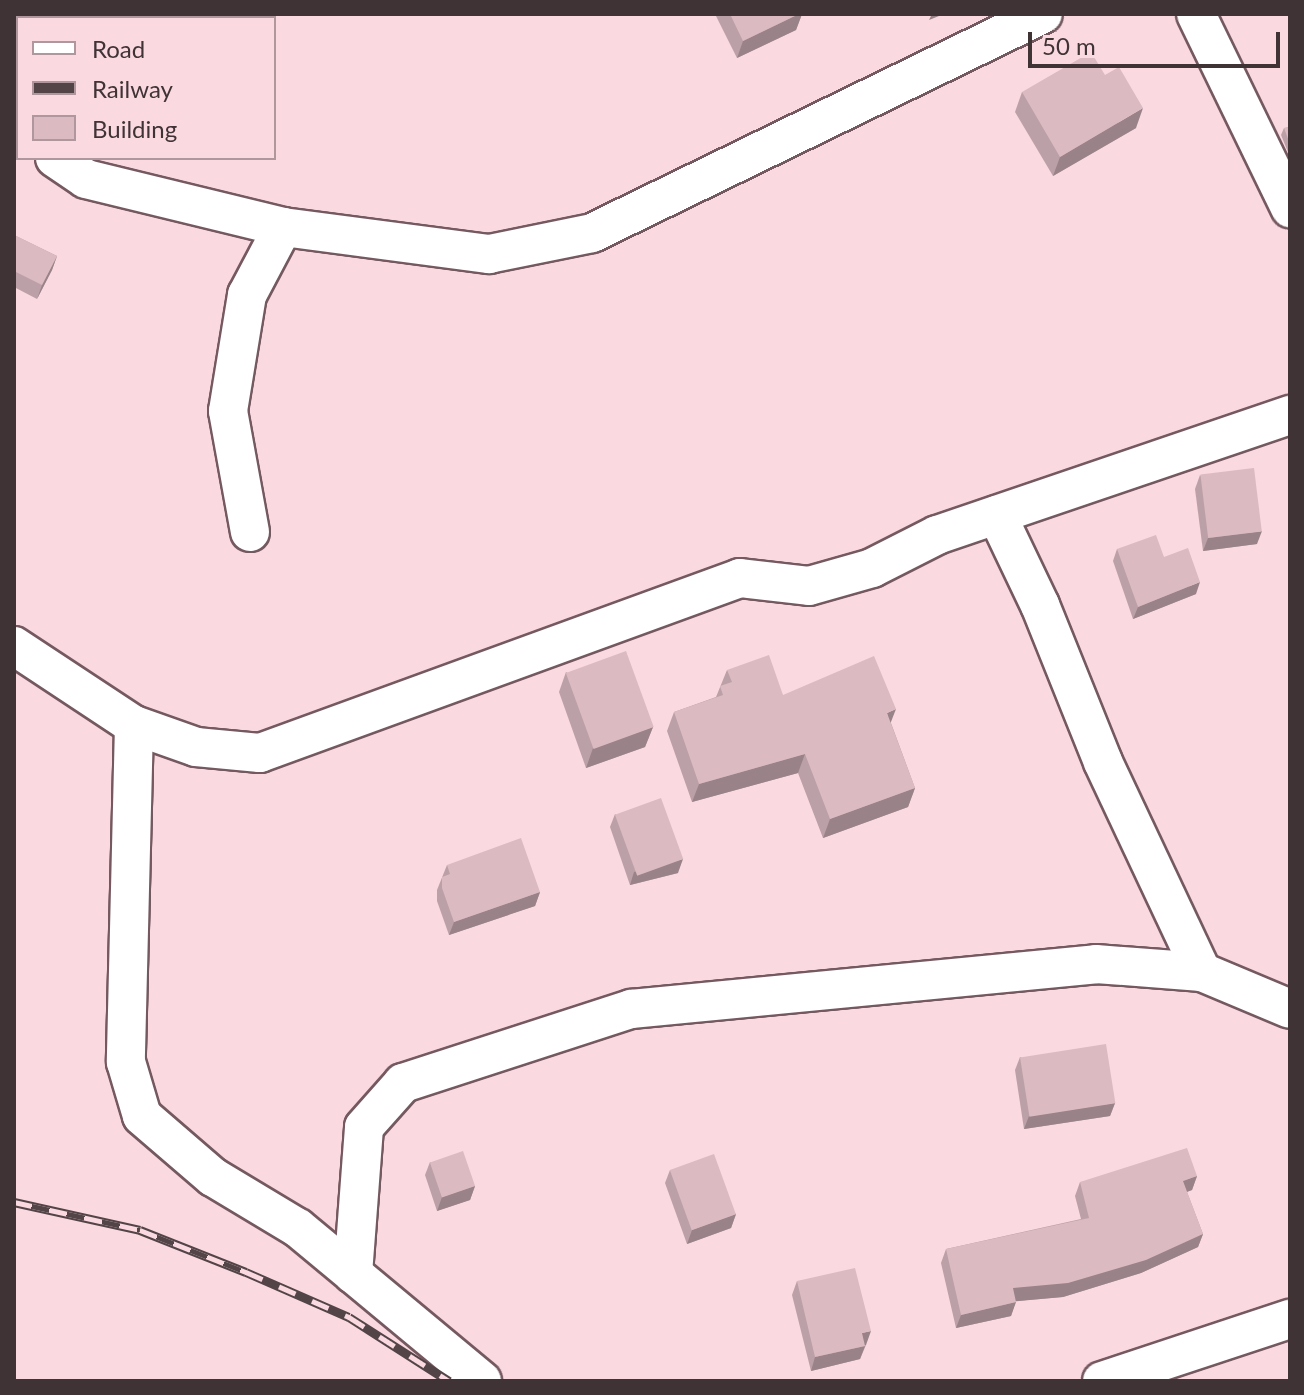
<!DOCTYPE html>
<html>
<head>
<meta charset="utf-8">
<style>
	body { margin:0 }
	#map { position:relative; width:1304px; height:1395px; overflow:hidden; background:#fad9e1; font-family:Lato,sans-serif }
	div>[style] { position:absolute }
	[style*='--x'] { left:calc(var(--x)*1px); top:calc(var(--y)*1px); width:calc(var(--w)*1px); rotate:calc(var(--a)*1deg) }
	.roads { filter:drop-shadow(2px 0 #755960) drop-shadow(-2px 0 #755960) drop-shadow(0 2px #755960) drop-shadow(0 -2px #755960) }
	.street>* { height:38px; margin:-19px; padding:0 19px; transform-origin:19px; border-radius:19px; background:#fff }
	.rail>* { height:9px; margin-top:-4.5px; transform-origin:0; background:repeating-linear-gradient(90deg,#fad9e1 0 18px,#534448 0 36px); box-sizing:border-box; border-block:2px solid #534448 }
	.wall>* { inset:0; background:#bca0a7 }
	.shaded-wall>* { inset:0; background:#998288 }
	.building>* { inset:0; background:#dbbac2; transform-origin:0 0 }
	span { translate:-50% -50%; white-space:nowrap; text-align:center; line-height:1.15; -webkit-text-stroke:6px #fad9e1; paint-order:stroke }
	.frame { position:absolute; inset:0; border:16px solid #403336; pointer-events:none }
	.legend { position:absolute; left:16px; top:16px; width:260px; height:144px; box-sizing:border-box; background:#fad9e1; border:2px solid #b0979d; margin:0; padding:10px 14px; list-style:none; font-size:24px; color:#403336 }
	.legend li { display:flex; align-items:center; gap:16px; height:40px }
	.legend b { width:40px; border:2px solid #b0979d }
	.scale { position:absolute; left:1028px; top:32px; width:252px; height:36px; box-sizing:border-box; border:4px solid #403336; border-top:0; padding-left:10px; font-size:24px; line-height:28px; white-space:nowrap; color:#403336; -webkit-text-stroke:6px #fad9e1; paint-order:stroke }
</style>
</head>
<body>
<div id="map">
	<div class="roads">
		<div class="street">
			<div style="--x:1196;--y:14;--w:216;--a:64.1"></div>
			<div style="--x:14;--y:130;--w:5;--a:37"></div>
			<div style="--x:55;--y:158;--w:37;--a:34"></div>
			<div style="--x:86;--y:179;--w:203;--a:13.7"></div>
			<div style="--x:283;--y:227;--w:208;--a:7.5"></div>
			<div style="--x:489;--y:254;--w:105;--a:-11.5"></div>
			<div style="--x:592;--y:233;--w:501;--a:-25.9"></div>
			<div style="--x:997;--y:515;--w:100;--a:64.5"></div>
			<div style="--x:1040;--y:605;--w:169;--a:68.1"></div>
			<div style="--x:1103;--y:762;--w:232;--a:64.8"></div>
			<div style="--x:250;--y:532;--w:123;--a:-100.3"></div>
			<div style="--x:228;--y:411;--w:118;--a:-80.7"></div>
			<div style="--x:247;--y:295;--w:77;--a:-62.1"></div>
			<div style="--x:14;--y:646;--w:144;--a:33.4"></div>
			<div style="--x:134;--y:725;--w:66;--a:19.5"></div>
			<div style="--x:196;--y:747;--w:64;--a:5.4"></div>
			<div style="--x:260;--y:753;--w:511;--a:-20.03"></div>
			<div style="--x:740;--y:578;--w:69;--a:6.6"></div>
			<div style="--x:809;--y:586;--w:66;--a:-15.9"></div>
			<div style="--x:872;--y:568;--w:73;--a:-26.9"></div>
			<div style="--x:937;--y:535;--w:373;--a:-18.8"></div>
			<div style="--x:134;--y:725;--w:337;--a:91.4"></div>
			<div style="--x:126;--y:1062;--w:56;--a:73.5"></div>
			<div style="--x:142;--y:1116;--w:94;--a:40.7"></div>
			<div style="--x:213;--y:1177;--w:99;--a:31"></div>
			<div style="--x:298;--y:1228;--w:239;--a:39.7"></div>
			<div style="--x:353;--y:1274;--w:147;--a:-85.7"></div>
			<div style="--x:364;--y:1127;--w:59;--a:-48.4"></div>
			<div style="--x:403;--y:1083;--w:240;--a:-18"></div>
			<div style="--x:631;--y:1009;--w:467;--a:-5.5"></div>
			<div style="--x:1096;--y:964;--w:106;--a:4.3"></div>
			<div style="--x:1202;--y:972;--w:95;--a:22.8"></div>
			<div style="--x:1102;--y:1381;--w:198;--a:-18.3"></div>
		</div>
	</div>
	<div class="rail">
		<div style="--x:14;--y:1202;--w:129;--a:12.5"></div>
		<div style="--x:140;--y:1230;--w:114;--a:21.6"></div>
		<div style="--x:246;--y:1272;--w:112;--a:23.6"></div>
		<div style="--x:349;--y:1317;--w:119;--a:32.6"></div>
	</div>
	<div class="wall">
		<div style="clip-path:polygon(715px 14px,802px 14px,796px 30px,737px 58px)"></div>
		<div style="clip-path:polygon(1022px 92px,1136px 128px,1053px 176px,1015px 112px)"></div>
		<div style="clip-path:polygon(1290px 127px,1290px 157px,1281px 135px,1284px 128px)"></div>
		<div style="clip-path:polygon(14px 235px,57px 256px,52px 270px,37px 299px,14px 287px)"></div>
		<div style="clip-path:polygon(1200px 475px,1257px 544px,1203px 551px,1195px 489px)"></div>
		<div style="clip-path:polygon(1117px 549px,1164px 557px,1196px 594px,1133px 619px,1113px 561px)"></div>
		<div style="clip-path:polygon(727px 670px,783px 695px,891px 723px,915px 788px,908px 807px,823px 838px,798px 773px,692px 802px,667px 731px,674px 712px,716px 697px)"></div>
		<div style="clip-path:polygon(566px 672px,653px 727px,645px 747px,586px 768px,559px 692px)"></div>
		<div style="clip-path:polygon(615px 814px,678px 873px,630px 885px,610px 827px)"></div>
		<div style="clip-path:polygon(447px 865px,540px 892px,535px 906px,449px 935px,437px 901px,437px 890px)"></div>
		<div style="clip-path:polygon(1020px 1057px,1115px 1103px,1110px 1116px,1024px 1129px,1015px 1070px)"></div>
		<div style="clip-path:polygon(430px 1162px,475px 1186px,470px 1200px,437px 1211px,425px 1175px)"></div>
		<div style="clip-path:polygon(670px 1170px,736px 1214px,731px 1228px,687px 1244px,665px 1183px)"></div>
		<div style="clip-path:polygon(1197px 1176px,1192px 1190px,1187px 1192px,1203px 1234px,1198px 1247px,1141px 1273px,1063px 1297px,1016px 1301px,1011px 1316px,956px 1328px,941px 1263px,946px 1249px,1081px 1219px,1075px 1196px,1080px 1182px)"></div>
		<div style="clip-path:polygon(797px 1281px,866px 1345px,860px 1359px,811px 1371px,792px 1295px)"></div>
	</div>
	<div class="shaded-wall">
		<div style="clip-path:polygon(799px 14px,802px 14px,796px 30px,737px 58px,743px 41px)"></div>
		<div style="clip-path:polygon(932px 14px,944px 14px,929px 20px)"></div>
		<div style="clip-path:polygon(1143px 108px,1136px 128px,1053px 176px,1060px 157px)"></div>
		<div style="clip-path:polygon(57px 256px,52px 270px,37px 299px,42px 285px)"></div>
		<div style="clip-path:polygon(1262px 531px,1257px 544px,1203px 551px,1208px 538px)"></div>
		<div style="clip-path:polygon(1200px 582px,1196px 594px,1133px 619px,1138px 607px)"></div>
		<div style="clip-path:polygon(896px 709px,889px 727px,887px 713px)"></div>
		<div style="clip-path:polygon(653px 727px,645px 747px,586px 768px,593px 748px)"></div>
		<div style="clip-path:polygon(805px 754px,798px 773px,692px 802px,699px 784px)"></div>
		<div style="clip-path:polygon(915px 788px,908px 807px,823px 838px,830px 819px)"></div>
		<div style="clip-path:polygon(683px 859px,678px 873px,630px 885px,634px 872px)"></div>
		<div style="clip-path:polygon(540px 892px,535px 906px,449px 935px,454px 922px)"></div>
		<div style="clip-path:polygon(1115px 1103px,1110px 1116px,1024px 1129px,1029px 1116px)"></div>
		<div style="clip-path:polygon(1197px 1176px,1192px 1190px,1178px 1195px,1183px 1181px)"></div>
		<div style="clip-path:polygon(475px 1186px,470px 1200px,437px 1211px,442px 1197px)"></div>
		<div style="clip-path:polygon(736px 1214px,731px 1228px,687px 1244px,692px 1230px)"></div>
		<div style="clip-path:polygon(1203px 1234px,1198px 1247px,1141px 1273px,1063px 1297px,1008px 1302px,1013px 1288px)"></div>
		<div style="clip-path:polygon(1016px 1302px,1011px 1316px,956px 1328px,961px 1315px)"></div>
		<div style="clip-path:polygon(871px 1331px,866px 1345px,857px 1346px,862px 1333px)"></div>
		<div style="clip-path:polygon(865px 1346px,860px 1359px,811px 1371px,815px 1357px)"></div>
	</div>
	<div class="building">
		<div style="clip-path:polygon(730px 14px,799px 14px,743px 41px)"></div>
		<div style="clip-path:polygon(1091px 52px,1105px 75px,1119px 67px,1143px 108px,1060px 157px,1022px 92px)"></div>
		<div style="clip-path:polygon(1290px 127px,1290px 144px,1284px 128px)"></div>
		<div style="clip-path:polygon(14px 235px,57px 256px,42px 285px,14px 271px)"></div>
		<div style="left:1254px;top:468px;width:64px;height:54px;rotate:83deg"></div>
		<div style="clip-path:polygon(1156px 535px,1164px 557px,1188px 548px,1200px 582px,1138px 607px,1117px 549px)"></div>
		<div style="left:626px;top:651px;width:81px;height:64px;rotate:70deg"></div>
		<div style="clip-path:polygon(769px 655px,783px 695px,874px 656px,896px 709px,887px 713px,915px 788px,830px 819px,805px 754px,699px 784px,674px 712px,723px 695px,720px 686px,732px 682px,727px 670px)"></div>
		<div style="left:661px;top:798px;width:65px;height:49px;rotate:70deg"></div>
		<div style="clip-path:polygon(521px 838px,540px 892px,454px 922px,442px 888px,442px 877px,450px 874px,447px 865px)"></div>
		<div style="left:1106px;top:1044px;width:60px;height:87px;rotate:81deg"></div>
		<div style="clip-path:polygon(1187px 1148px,1197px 1176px,1183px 1181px,1203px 1234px,1146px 1260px,1068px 1283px,1013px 1288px,1016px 1302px,961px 1315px,946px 1249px,1089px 1218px,1080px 1182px)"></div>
		<div style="left:463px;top:1151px;width:37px;height:35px;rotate:71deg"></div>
		<div style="left:714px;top:1154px;width:64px;height:47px;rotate:70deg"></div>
		<div style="clip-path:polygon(855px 1268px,871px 1331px,862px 1333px,865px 1346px,815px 1357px,797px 1281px)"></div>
	</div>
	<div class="frame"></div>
	<ul class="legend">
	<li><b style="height:10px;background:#fff"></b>Road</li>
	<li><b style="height:10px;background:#534448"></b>Railway</li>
	<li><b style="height:22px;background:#dbbac2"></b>Building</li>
	</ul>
	<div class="scale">50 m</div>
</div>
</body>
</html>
